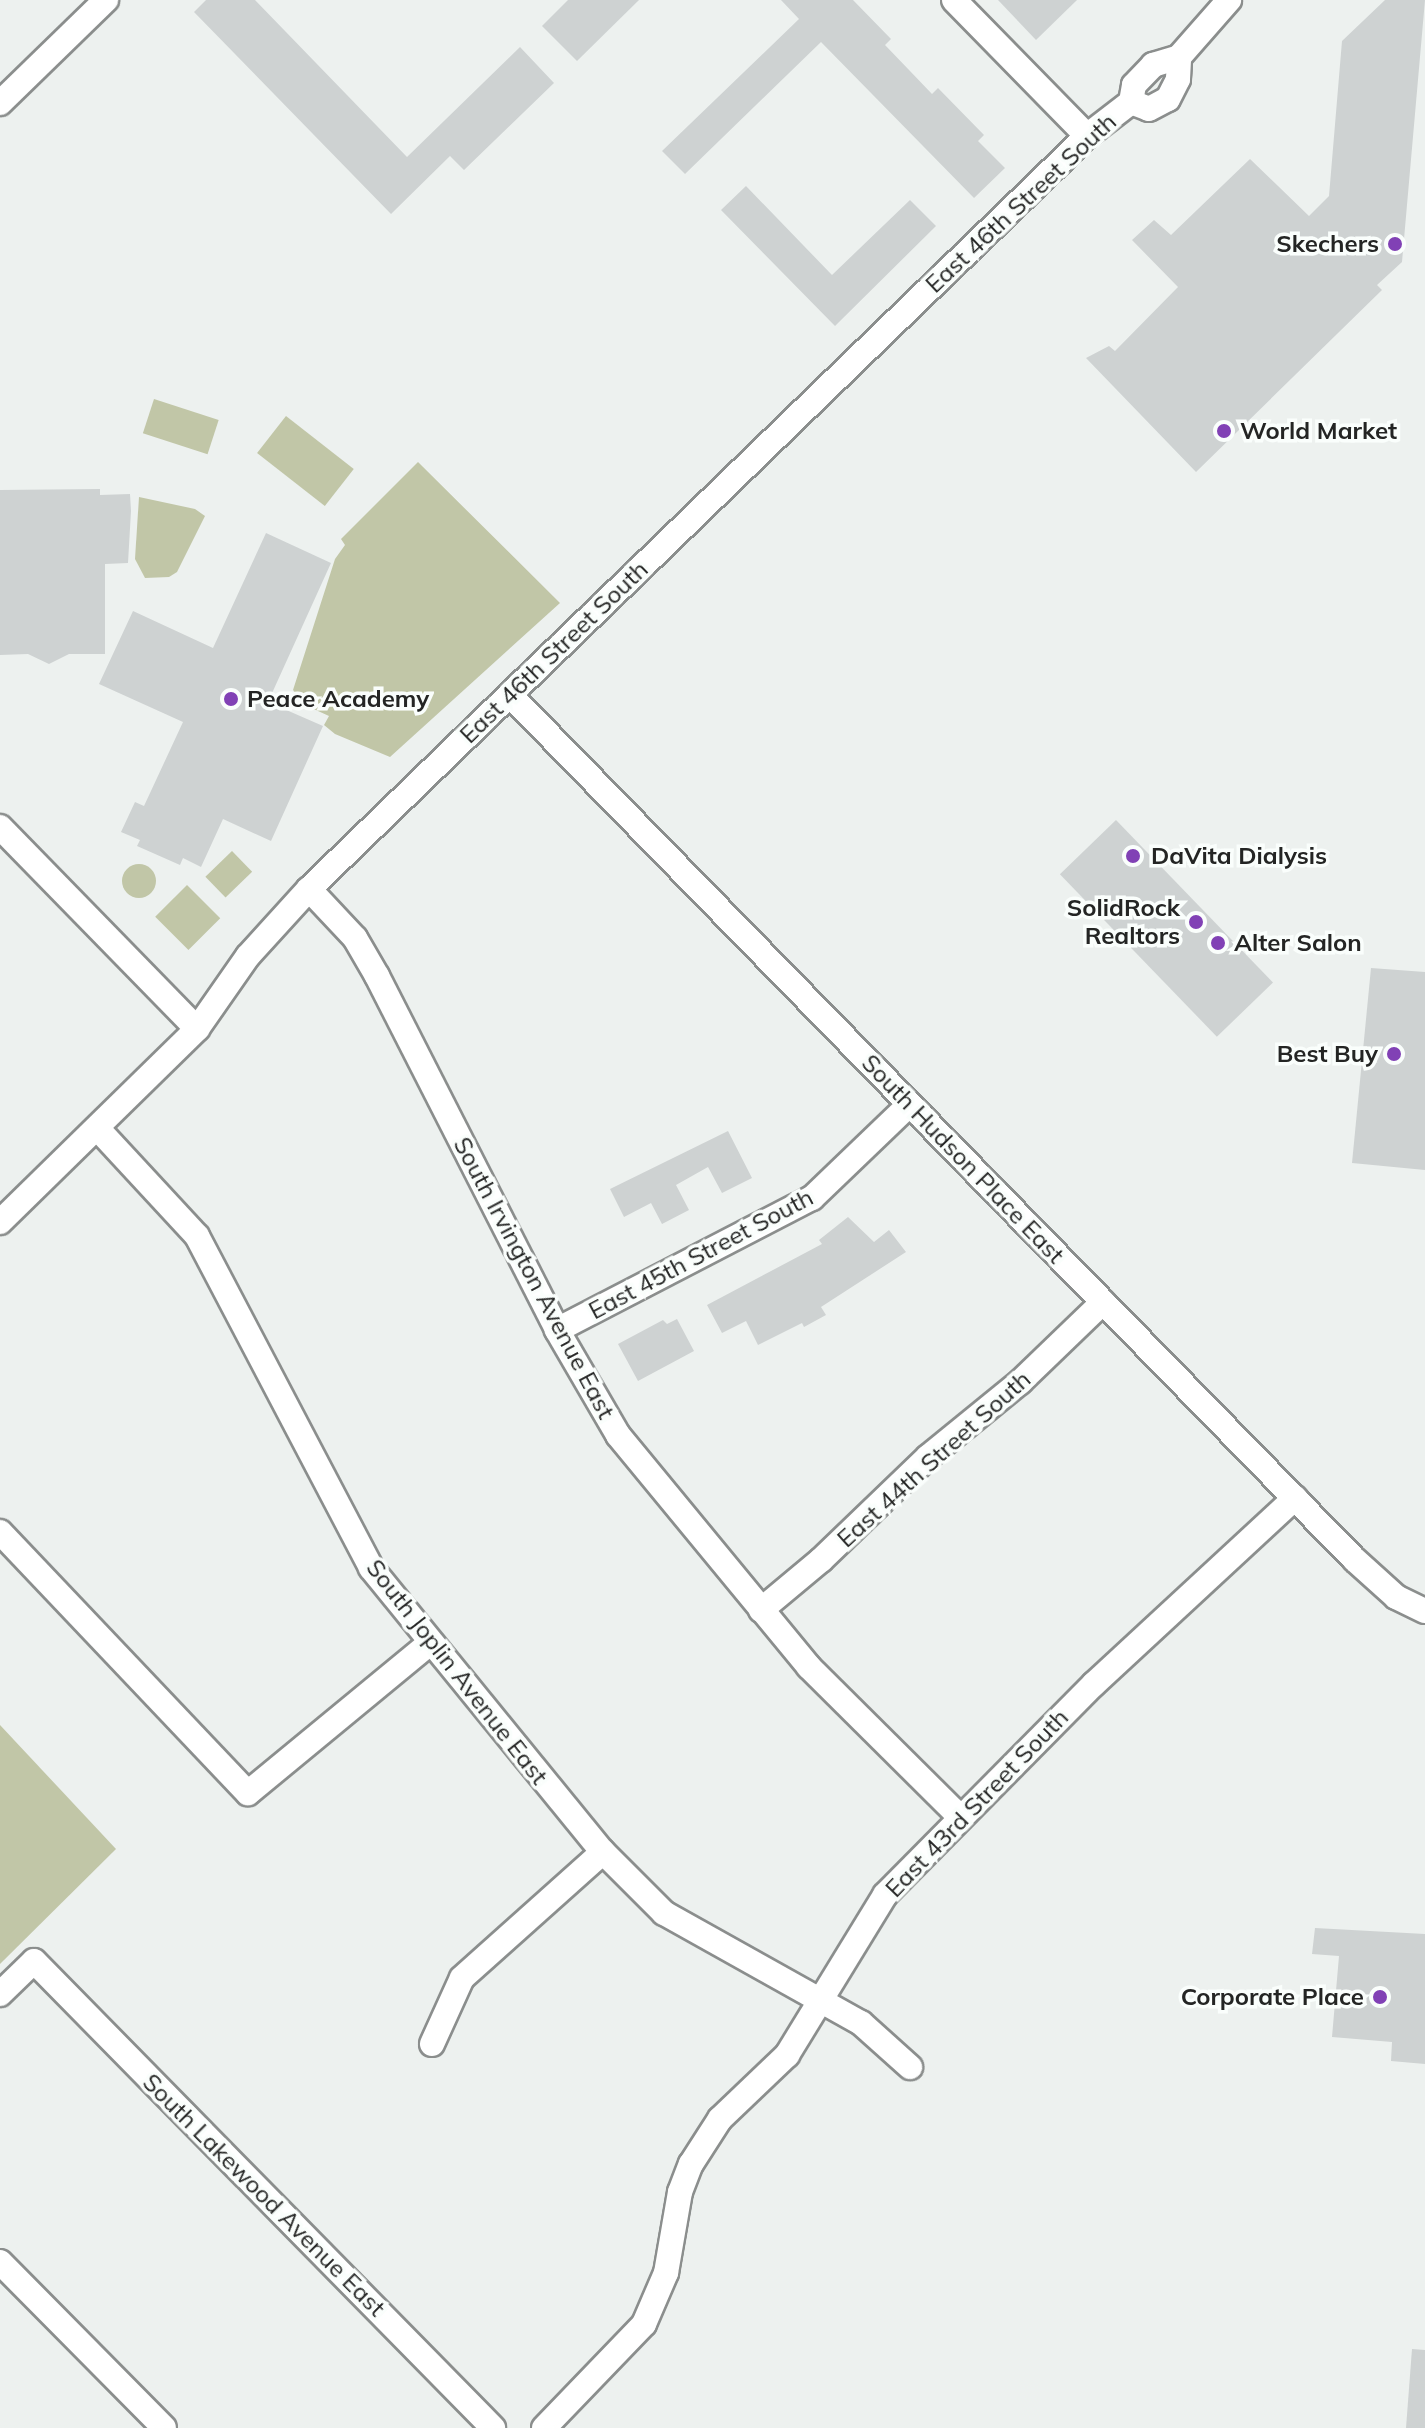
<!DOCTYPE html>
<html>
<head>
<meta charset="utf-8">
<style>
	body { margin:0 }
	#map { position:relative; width:1425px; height:2428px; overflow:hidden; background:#edf1ef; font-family:Mulish,sans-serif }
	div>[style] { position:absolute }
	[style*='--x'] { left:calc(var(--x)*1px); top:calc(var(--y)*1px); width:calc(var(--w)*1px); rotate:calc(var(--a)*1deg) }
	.green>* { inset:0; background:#c1c6a7; transform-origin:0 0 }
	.round { border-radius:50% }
	.building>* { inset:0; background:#ced2d2; transform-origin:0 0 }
	.roads { filter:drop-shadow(2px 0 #8b8e8d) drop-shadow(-2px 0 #8b8e8d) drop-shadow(0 2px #8b8e8d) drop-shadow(0 -2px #8b8e8d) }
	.minor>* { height:24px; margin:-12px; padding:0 12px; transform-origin:12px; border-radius:12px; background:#fff }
	.dots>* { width:22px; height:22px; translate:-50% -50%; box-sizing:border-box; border:4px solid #fafefc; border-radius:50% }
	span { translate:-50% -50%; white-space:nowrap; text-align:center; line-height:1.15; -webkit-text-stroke:7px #fafefc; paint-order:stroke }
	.street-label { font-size:24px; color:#242524 }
	.poi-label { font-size:24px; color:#242524; font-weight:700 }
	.right { translate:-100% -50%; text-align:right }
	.left { translate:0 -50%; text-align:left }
</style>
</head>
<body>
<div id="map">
	<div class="green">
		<div style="left:154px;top:399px;width:68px;height:36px;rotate:18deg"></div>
		<div style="left:286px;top:416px;width:86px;height:47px;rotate:38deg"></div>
		<div style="clip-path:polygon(418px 462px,560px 603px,390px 757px,335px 734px,324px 725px,329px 716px,307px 706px,293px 690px,335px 559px,345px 545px,341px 539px)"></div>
		<div style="clip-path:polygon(139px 497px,195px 509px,205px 516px,177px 572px,169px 577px,145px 578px,135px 559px)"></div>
		<div style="left:232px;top:851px;width:29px;height:37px;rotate:46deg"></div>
		<div class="round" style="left:122px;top:864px;width:34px;height:34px"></div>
		<div style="left:187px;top:885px;width:47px;height:45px;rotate:45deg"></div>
		<div style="clip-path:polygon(0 1725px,116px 1849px,0 1964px)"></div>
	</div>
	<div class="building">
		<div style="clip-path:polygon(206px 0,255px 0,407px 157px,520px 47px,554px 83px,464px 170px,450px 156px,391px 214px,194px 12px)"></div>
		<div style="clip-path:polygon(568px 0,639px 0,577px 61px,542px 26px)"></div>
		<div style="clip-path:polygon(781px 0,853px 0,891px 39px,885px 45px,910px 71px,932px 94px,938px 88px,984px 135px,978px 141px,1005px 168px,974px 198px,821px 42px,685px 174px,662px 151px,799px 19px)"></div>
		<div style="clip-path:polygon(998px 0,1077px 0,1036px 40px)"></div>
		<div style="clip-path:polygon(1385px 0,1425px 0,1402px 262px,1377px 285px,1382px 290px,1196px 472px,1086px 358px,1109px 346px,1115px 351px,1178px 287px,1132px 240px,1154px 220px,1171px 235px,1250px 159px,1309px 216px,1329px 196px,1342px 41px)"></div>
		<div style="clip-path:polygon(746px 186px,832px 275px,910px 200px,936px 226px,835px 326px,721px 210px)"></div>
		<div style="clip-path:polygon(100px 489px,100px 495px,130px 494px,131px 511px,128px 563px,105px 564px,105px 654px,69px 654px,49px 664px,28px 654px,0 655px,0 490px)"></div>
		<div style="clip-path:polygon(266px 533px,331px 563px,268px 702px,323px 726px,271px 841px,223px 819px,201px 867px,183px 858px,180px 865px,137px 846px,140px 840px,121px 832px,135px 802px,144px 806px,183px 722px,99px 684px,133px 611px,213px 648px)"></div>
		<div style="left:1116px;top:820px;width:226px;height:78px;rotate:46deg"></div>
		<div style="clip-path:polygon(1371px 968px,1425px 972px,1425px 1170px,1352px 1163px)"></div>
		<div style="clip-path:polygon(728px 1131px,752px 1178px,722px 1193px,708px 1167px,676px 1185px,689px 1210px,662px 1224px,651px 1203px,624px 1217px,610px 1189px)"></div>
		<div style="clip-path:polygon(848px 1217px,874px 1242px,889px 1230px,906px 1252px,821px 1307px,826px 1315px,804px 1327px,802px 1323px,758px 1345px,746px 1321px,722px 1333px,707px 1305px,822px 1244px,819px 1240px)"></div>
		<div style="clip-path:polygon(677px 1319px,694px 1351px,638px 1381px,618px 1344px,663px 1320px,667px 1324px)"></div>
		<div style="clip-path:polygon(1315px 1928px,1425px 1934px,1425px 2064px,1391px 2061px,1392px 2042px,1332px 2037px,1339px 1956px,1312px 1954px)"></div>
		<div style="clip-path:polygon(1412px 2349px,1425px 2350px,1425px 2428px,1406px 2428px)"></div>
	</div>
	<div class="roads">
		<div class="minor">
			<div style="--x:954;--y:0;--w:190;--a:45.6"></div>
			<div style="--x:1131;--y:102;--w:19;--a:21"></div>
			<div style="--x:1149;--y:109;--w:21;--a:-28"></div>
			<div style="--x:1168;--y:99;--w:22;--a:-63"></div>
			<div style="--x:1178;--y:79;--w:22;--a:-87"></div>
			<div style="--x:1179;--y:57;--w:76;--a:-48.7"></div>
			<div style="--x:1131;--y:102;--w:17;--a:-80"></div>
			<div style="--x:1134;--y:85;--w:28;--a:-46"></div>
			<div style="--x:1153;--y:65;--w:27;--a:-17"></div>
			<div style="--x:0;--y:103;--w:148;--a:-44.2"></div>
			<div style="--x:510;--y:695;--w:1208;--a:45.67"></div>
			<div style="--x:1354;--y:1559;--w:57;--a:42.1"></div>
			<div style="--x:1396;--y:1597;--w:32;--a:26"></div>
			<div style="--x:0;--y:827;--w:282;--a:45.7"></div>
			<div style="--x:309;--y:889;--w:67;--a:46.8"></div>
			<div style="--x:355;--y:938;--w:44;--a:59.9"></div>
			<div style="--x:377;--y:976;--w:397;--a:63"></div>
			<div style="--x:557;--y:1330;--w:121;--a:59.8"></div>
			<div style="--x:618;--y:1435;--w:301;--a:50.5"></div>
			<div style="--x:809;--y:1667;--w:213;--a:44.8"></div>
			<div style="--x:97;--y:1128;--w:147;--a:47.2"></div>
			<div style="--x:197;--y:1236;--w:375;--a:62.3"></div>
			<div style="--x:371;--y:1568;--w:367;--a:50.8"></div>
			<div style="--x:603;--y:1852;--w:86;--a:45"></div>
			<div style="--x:664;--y:1913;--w:226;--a:29.2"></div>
			<div style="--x:861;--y:2023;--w:66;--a:41.9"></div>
			<div style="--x:0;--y:1222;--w:276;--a:-44.4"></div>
			<div style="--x:197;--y:1029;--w:89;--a:-55.1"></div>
			<div style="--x:248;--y:956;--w:91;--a:-47.7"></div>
			<div style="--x:309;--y:889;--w:1083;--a:-44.06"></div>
			<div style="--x:1087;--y:136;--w:56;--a:-37.7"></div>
			<div style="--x:557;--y:1330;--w:287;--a:-27.4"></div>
			<div style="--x:812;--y:1198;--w:134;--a:-43.8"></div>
			<div style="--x:0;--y:1532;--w:360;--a:46.5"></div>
			<div style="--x:248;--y:1793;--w:234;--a:-39.5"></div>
			<div style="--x:761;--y:1610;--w:78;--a:-39.8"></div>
			<div style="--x:821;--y:1560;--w:149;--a:-43.9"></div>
			<div style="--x:928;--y:1457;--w:119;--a:-39.2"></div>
			<div style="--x:1020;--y:1382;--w:115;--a:-43.9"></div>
			<div style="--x:0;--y:1994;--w:47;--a:-44.1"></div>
			<div style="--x:34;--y:1961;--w:655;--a:45.49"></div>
			<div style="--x:432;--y:2044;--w:72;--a:-65.6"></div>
			<div style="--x:462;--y:1978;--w:189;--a:-41.8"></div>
			<div style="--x:0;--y:2262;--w:233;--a:45.3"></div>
			<div style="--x:544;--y:2428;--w:144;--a:-46.1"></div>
			<div style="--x:644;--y:2324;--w:56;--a:-66.7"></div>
			<div style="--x:666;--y:2273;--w:82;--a:-80.2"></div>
			<div style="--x:680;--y:2192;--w:30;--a:-69"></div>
			<div style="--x:691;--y:2164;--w:54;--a:-57.2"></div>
			<div style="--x:720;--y:2119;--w:93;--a:-43.7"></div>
			<div style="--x:787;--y:2055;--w:188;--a:-58.5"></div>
			<div style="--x:885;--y:1895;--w:297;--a:-45.3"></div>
			<div style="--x:1094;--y:1684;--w:274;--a:-42.8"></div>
		</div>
	</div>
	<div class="dots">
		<div style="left:1395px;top:244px;background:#8141b5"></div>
		<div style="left:1224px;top:431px;background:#8141b5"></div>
		<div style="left:231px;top:699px;background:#8141b5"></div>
		<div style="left:1133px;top:856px;background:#8141b5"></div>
		<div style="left:1196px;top:922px;background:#8141b5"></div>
		<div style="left:1218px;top:943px;background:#8141b5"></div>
		<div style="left:1394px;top:1054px;background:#8141b5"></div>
		<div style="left:1380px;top:1997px;background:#8141b5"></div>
	</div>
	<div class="street-label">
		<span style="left:1021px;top:203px;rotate:-43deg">East 46th Street South</span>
		<span style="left:554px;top:652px;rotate:-44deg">East 46th Street South</span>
		<span style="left:963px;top:1159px;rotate:46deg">South Hudson Place East</span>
		<span style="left:701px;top:1254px;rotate:-28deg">East 45th Street South</span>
		<span style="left:534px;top:1278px;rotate:62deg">South Irvington Avenue East</span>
		<span style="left:934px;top:1459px;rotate:-42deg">East 44th Street South</span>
		<span style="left:457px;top:1672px;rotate:52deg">South Joplin Avenue East</span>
		<span style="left:977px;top:1803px;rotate:-46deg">East 43rd Street South</span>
		<span style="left:264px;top:2195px;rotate:45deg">South Lakewood Avenue East</span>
	</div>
	<div class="poi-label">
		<span class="right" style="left:1379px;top:244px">Skechers</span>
		<span class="left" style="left:1240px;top:431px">World Market</span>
		<span class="left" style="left:247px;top:699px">Peace Academy</span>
		<span class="left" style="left:1151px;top:856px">DaVita Dialysis</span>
		<span class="right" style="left:1180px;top:922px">SolidRock<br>Realtors</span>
		<span class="left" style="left:1234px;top:943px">Alter Salon</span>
		<span class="right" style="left:1378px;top:1054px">Best Buy</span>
		<span class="right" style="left:1364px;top:1997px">Corporate Place</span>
	</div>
</div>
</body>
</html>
